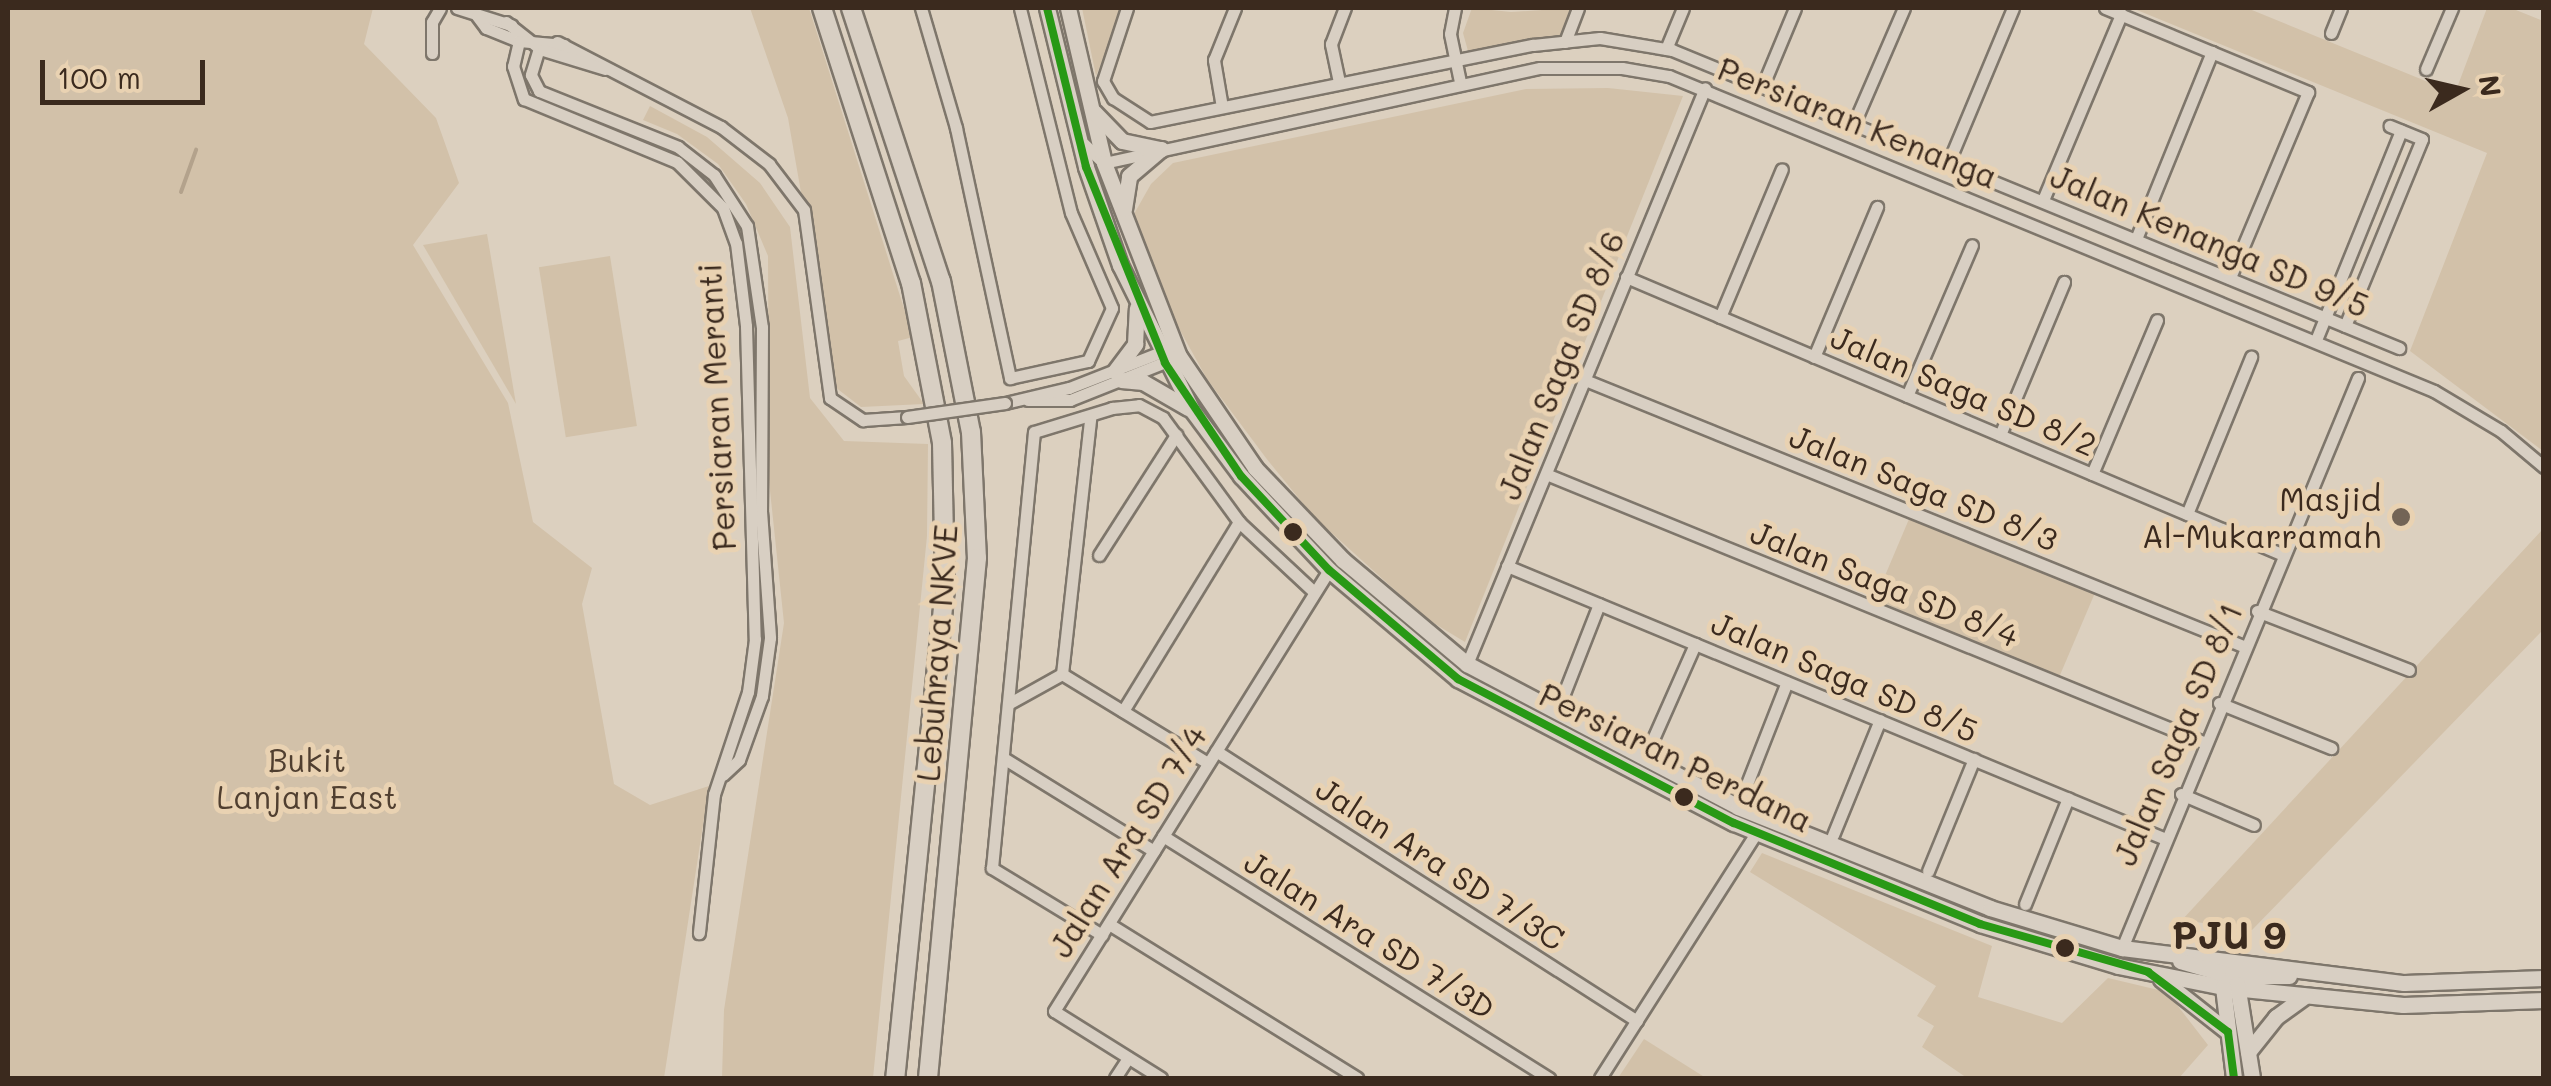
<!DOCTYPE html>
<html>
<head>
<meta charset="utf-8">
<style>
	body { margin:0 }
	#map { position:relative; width:2551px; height:1086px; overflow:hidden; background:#dcd0bf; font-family:Mali,sans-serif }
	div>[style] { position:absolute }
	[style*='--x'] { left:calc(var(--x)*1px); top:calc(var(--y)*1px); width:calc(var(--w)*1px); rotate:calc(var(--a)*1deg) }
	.green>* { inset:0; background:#d2c1a9; transform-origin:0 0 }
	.stream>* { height:4px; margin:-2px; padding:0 2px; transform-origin:2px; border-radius:2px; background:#b3a28c }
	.roads { filter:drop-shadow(2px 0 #7e766b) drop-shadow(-2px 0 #7e766b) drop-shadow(0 2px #7e766b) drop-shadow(0 -2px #7e766b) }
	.minor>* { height:11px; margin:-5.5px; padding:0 5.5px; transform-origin:5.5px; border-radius:5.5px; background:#d8cfc3 }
	.major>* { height:15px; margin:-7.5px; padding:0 7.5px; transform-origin:7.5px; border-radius:7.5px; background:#d8cfc3 }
	.highway>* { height:18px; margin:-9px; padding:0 9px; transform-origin:9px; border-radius:9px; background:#d8cfc3 }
	.bridges { filter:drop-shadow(2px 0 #7e766b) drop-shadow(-2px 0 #7e766b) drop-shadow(0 2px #7e766b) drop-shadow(0 -2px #7e766b) }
	.minor-bridge>* { height:11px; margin:-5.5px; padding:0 5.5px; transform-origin:5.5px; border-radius:5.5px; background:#d8cfc3 }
	.bus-1>* { height:8px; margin:-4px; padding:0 4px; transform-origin:4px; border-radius:4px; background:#289915 }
	.dots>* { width:28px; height:28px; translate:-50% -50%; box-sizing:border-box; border:5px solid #e9d2b2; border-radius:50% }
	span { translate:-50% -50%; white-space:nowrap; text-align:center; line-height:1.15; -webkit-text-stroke:10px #e9d2b2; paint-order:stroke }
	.street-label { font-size:32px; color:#3b2a1e }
	.poi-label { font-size:32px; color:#3b2a1e }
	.right { translate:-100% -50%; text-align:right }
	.park-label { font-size:32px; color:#503f30 }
	.quarter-label { font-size:38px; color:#3b2a1e; font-weight:700 }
	.frame { position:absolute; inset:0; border:10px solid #3b2a1e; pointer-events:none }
	.north { position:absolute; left:2411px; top:40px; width:100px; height:100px; -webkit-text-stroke:8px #e9d2b2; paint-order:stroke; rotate:82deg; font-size:28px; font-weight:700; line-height:40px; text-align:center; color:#3b2a1e }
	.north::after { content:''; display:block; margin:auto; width:35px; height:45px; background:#3b2a1e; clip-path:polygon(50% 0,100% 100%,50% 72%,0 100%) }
	.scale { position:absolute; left:40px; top:60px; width:165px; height:45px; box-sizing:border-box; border:5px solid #3b2a1e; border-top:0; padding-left:12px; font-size:30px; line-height:35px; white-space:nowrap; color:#3b2a1e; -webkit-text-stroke:8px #e9d2b2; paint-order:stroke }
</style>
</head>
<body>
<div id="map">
	<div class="green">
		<div style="clip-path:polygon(8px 8px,373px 8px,364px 44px,436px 118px,459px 183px,413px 245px,508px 403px,533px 522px,592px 568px,582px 604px,614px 784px,650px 805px,709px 786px,664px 1078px,8px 1078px)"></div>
		<div style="clip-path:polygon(750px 8px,809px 8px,913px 337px,898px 341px,904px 376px,924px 404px,861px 407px,835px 387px,788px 118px)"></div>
		<div style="clip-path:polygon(1082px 8px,1124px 8px,1096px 76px)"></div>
		<div style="clip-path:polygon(1472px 8px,1511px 12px,1572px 8px,1560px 36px,1468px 51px,1463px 33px)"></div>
		<div style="clip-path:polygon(2132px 8px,2247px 8px,2455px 93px,2487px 8px,2511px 8px,2543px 21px,2543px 451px,2410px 351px,2487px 153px)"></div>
		<div style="clip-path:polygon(1608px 88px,1683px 96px,1465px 642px,1427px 619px,1314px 517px,1266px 458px,1207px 379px,1166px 305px,1134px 214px,1151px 184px,1173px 163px,1526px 89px)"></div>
		<div style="clip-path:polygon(650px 106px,707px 137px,760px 183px,790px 227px,810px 398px,844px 441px,928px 444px,927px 536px,873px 1078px,722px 1078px,724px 1010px,784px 623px,769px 481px,768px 256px,746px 204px,718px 164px,677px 134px,643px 120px)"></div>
		<div style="clip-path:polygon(487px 234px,516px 404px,423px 245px)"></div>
		<div style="left:610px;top:256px;width:172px;height:72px;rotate:81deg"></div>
		<div style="left:1912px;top:512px;width:200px;height:95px;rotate:23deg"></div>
		<div style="clip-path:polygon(2543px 529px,2541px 632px,2252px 930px,2182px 920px)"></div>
		<div style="clip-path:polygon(1762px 853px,1992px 946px,1978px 997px,2062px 1023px,2108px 978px,2167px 992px,2208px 1045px,2179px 1078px,1967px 1078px,1922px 1047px,1934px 1026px,1917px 1016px,1936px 986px,1750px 872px)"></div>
		<div style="clip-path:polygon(1644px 1039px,1706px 1078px,1618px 1078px)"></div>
	</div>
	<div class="stream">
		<div style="--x:181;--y:192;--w:45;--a:-70.3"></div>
	</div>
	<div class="roads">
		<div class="minor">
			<div style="--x:457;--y:8;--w:57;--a:17.5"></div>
			<div style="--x:921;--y:8;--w:125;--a:73.7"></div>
			<div style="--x:956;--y:128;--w:256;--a:77.8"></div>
			<div style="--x:1010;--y:378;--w:80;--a:-12.3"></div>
			<div style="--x:1088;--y:361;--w:58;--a:-65.6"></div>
			<div style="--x:1112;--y:308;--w:103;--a:-113.3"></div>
			<div style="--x:1071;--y:213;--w:211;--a:-104"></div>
			<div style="--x:1127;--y:8;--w:77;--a:108.2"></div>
			<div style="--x:1103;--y:81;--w:20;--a:60"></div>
			<div style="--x:1113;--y:98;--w:44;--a:33"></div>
			<div style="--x:1150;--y:122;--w:391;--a:-11.4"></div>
			<div style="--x:1533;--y:45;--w:67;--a:-6"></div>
			<div style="--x:1600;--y:38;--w:73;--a:9.5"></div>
			<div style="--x:1672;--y:50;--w:786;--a:22.29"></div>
			<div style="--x:1455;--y:8;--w:26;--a:101"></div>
			<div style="--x:1450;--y:34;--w:49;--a:78.2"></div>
			<div style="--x:2105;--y:8;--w:220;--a:22.5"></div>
			<div style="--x:2308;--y:92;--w:202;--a:112.8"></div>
			<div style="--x:477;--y:16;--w:15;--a:53"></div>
			<div style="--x:486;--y:28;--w:32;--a:22"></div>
			<div style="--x:506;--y:22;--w:42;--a:38.2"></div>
			<div style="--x:539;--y:48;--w:28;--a:107"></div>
			<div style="--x:531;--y:75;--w:18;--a:63"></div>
			<div style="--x:539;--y:91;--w:150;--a:21.9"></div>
			<div style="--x:678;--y:147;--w:46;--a:37.9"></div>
			<div style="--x:714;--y:175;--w:61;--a:57.1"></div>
			<div style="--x:747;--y:226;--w:102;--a:81.6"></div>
			<div style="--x:762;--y:327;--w:184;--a:90.3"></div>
			<div style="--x:761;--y:511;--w:127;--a:85.9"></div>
			<div style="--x:770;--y:638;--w:59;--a:97.9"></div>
			<div style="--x:762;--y:696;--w:68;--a:109.8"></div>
			<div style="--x:739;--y:760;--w:22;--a:137"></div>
			<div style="--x:2331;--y:33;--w:27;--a:-68"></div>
			<div style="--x:557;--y:42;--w:185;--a:27.4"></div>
			<div style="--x:721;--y:127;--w:61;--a:37.6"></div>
			<div style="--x:769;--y:164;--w:58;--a:52.7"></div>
			<div style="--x:804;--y:210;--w:190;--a:82.1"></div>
			<div style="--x:830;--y:398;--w:40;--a:34"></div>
			<div style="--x:863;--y:420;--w:44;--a:-3.9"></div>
			<div style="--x:1565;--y:42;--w:36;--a:-69"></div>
			<div style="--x:564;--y:45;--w:45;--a:-174.9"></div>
			<div style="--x:519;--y:41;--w:26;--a:103"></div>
			<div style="--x:513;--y:66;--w:35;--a:72"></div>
			<div style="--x:524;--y:99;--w:165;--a:22.4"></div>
			<div style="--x:677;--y:162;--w:65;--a:45"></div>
			<div style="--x:723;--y:208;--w:37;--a:70"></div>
			<div style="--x:736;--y:243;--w:84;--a:83.1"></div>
			<div style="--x:746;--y:326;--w:313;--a:88.4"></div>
			<div style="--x:755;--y:639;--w:53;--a:97.5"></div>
			<div style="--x:748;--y:692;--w:108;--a:108.4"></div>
			<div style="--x:714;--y:794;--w:140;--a:96.2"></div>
			<div style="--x:1666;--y:49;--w:44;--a:-67.5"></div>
			<div style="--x:543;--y:50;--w:65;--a:17"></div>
			<div style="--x:432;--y:53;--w:31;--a:-90"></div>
			<div style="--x:432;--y:22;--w:16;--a:-60"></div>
			<div style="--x:2426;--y:69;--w:66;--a:-66.9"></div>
			<div style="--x:1339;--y:82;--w:39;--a:-102"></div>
			<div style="--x:1331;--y:44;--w:39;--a:-69"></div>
			<div style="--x:1763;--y:85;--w:83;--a:-67.4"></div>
			<div style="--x:1222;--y:107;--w:48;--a:-99.7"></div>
			<div style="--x:1214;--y:60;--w:56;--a:-68"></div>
			<div style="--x:1855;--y:121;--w:123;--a:-66.6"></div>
			<div style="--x:1084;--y:144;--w:28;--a:44"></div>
			<div style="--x:1104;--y:163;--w:446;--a:-12.3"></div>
			<div style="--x:1540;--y:68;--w:82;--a:0"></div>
			<div style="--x:1622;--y:68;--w:48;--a:9.7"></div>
			<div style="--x:1669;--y:76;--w:827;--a:22.38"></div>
			<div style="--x:2434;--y:391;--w:78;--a:30.8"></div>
			<div style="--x:2501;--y:431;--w:56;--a:39.9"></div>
			<div style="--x:1949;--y:161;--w:166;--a:-67.3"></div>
			<div style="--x:2043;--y:200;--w:202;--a:-67.2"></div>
			<div style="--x:2136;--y:239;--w:202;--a:-67.9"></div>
			<div style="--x:1626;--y:277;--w:711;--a:22.92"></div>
			<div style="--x:1720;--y:317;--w:160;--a:-67.3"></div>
			<div style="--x:2345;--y:326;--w:202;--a:-67.6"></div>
			<div style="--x:2422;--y:139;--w:35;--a:-158"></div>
			<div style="--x:2316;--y:340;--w:226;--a:-67.9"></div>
			<div style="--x:1814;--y:357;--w:163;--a:-67.2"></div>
			<div style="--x:1585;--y:380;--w:710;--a:22.01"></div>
			<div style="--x:1907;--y:396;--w:164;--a:-66.7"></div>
			<div style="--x:1028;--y:400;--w:42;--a:0"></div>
			<div style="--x:1070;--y:400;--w:113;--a:-21.8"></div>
			<div style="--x:1005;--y:403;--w:66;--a:-13.2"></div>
			<div style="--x:1069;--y:388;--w:104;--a:-21.4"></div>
			<div style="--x:2000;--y:435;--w:166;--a:-67.3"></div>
			<div style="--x:1546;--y:474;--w:710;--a:22.19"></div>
			<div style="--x:2092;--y:474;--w:167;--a:-67.1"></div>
			<div style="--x:2187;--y:514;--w:170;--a:-67.8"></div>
			<div style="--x:1099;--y:555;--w:143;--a:-57.3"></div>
			<div style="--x:1507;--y:566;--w:710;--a:22.52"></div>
			<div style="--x:2257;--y:611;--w:163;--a:21.2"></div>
			<div style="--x:1467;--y:664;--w:623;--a:-67.55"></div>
			<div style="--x:1062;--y:674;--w:257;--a:-83.7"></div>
			<div style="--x:1062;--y:674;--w:171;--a:31.4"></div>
			<div style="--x:1561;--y:701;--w:104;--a:-68.6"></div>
			<div style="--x:2219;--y:703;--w:121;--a:21.9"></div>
			<div style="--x:1008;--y:704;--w:62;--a:-29.1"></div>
			<div style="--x:1123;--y:711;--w:222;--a:-58.5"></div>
			<div style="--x:1649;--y:748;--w:114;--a:-66.1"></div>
			<div style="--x:1216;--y:751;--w:500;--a:32.67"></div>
			<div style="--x:1005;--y:759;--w:175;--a:31.7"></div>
			<div style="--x:1743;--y:794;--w:120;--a:-68.6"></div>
			<div style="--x:2181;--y:794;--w:79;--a:23"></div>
			<div style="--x:1833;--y:835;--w:124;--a:-67.8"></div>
			<div style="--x:1163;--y:836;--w:456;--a:32.1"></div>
			<div style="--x:1928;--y:871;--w:121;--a:-67.7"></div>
			<div style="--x:2025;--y:904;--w:114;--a:-67.9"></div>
			<div style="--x:1109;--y:924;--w:292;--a:31.8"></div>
			<div style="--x:1102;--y:935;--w:129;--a:-148.7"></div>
			<div style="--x:992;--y:868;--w:438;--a:-84.5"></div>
			<div style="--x:1034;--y:432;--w:82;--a:-17.1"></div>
			<div style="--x:1112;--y:408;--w:27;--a:-6"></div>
			<div style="--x:1139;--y:405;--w:27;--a:28"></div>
			<div style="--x:1163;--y:418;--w:129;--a:53.8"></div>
			<div style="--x:1239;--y:522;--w:103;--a:43"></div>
			<div style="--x:2122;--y:948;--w:617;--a:-67.51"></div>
			<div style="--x:1115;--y:1078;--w:24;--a:-57"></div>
			<div style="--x:1161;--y:1078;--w:126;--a:-147.9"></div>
			<div style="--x:1054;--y:1011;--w:520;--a:-58.05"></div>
			<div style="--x:1600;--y:1078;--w:292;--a:-57.5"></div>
		</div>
		<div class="major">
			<div style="--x:1047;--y:8;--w:164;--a:76.2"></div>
			<div style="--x:1086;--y:167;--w:104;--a:70.9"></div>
			<div style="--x:1120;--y:265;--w:162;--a:63.6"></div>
			<div style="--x:1192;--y:410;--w:82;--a:53.4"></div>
			<div style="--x:1241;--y:476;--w:129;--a:46.9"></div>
			<div style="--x:1329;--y:570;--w:169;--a:40.2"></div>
			<div style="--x:1458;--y:679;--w:311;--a:27.6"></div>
			<div style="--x:1734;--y:823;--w:266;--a:22.3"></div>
			<div style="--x:1980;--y:924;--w:144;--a:16.9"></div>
			<div style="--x:2118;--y:966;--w:107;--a:11.3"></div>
			<div style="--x:2223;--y:987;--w:181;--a:5.7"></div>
			<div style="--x:2403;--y:1005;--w:141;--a:-2"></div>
			<div style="--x:1068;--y:8;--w:159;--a:76.9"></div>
			<div style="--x:1104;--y:163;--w:207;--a:68.8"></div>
			<div style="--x:1179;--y:356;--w:135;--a:55.8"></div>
			<div style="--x:1255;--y:468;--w:127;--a:46.3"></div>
			<div style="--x:1343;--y:560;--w:162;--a:40"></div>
			<div style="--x:1467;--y:664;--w:306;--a:27.8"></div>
			<div style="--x:1738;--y:807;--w:271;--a:21.8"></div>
			<div style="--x:1990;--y:908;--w:138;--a:16.9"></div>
			<div style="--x:2122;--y:948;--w:284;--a:7.1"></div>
			<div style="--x:2404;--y:983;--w:140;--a:-2"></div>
			<div style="--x:1094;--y:112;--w:40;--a:46"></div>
			<div style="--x:1122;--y:141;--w:40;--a:12"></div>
			<div style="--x:1124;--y:209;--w:33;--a:-81"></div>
			<div style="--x:1129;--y:176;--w:42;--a:-40.2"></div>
			<div style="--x:1115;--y:371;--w:34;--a:-53"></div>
			<div style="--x:1135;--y:344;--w:36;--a:-87"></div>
			<div style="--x:1121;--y:380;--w:22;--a:5"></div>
			<div style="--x:1143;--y:382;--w:52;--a:30"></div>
			<div style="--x:2180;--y:961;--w:54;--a:16.1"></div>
			<div style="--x:2232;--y:976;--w:57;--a:0"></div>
			<div style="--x:2161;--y:979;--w:85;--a:38.3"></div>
			<div style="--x:2237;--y:984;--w:95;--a:80.9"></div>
			<div style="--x:2223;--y:987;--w:92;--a:83.1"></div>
			<div style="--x:2248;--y:1052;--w:45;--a:-51.3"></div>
			<div style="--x:2276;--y:1017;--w:36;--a:-36"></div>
		</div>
		<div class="highway">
			<div style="--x:822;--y:8;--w:289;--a:72.1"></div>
			<div style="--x:911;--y:283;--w:163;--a:79"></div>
			<div style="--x:942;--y:443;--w:145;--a:88.8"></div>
			<div style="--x:945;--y:588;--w:493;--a:95.8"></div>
			<div style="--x:851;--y:8;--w:287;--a:71.8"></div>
			<div style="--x:941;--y:281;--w:154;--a:78.8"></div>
			<div style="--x:971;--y:432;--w:126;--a:87.3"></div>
			<div style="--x:977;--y:558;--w:522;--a:95.38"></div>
		</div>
	</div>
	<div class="bridges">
		<div class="minor-bridge">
			<div style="--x:907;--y:417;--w:99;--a:-8.1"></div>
		</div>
	</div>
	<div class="bus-1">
		<div style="--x:1047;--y:8;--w:164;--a:76.2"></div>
		<div style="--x:1086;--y:167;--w:211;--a:68"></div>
		<div style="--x:1165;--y:363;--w:136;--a:56.1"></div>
		<div style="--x:1241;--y:476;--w:129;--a:46.9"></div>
		<div style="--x:1329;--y:570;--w:169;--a:40.2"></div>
		<div style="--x:1458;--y:679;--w:311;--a:27.6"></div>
		<div style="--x:1734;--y:823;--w:266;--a:22.3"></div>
		<div style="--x:1980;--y:924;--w:175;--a:15.9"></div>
		<div style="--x:2148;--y:972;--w:100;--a:36.9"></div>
		<div style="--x:2228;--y:1032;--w:46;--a:82.6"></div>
	</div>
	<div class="dots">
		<div style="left:2401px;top:517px;background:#736456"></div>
		<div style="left:1293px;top:532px;background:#3b2a1e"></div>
		<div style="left:1684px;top:797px;background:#3b2a1e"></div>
		<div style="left:2065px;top:948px;background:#3b2a1e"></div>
	</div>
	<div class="street-label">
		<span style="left:1858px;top:122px;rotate:22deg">Persiaran Kenanga</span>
		<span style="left:2210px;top:240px;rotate:23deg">Jalan Kenanga SD 9/5</span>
		<span style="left:1560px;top:365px;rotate:-68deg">Jalan Saga SD 8/6</span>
		<span style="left:1964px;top:390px;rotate:23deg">Jalan Saga SD 8/2</span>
		<span style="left:716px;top:407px;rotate:-93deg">Persiaran Meranti</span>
		<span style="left:1924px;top:487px;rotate:22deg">Jalan Saga SD 8/3</span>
		<span style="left:1885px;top:583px;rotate:22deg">Jalan Saga SD 8/4</span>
		<span style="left:936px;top:653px;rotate:-86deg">Lebuhraya NKVE</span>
		<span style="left:1845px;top:676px;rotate:23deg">Jalan Saga SD 8/5</span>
		<span style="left:2177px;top:734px;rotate:-67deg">Jalan Saga SD 8/1</span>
		<span style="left:1676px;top:757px;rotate:26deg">Persiaran Perdana</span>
		<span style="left:1127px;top:841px;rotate:-58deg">Jalan Ara SD 7/4</span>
		<span style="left:1441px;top:863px;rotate:33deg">Jalan Ara SD 7/3C</span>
		<span style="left:1370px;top:934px;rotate:32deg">Jalan Ara SD 7/3D</span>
	</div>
	<div class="poi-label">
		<span class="right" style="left:2381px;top:517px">Masjid<br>Al-Mukarramah</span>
	</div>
	<div class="park-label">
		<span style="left:307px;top:778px">Bukit<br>Lanjan East</span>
	</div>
	<div class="quarter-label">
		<span style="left:2229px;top:935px">PJU 9</span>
	</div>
	<div class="frame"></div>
	<div class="north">N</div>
	<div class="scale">100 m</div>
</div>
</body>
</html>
